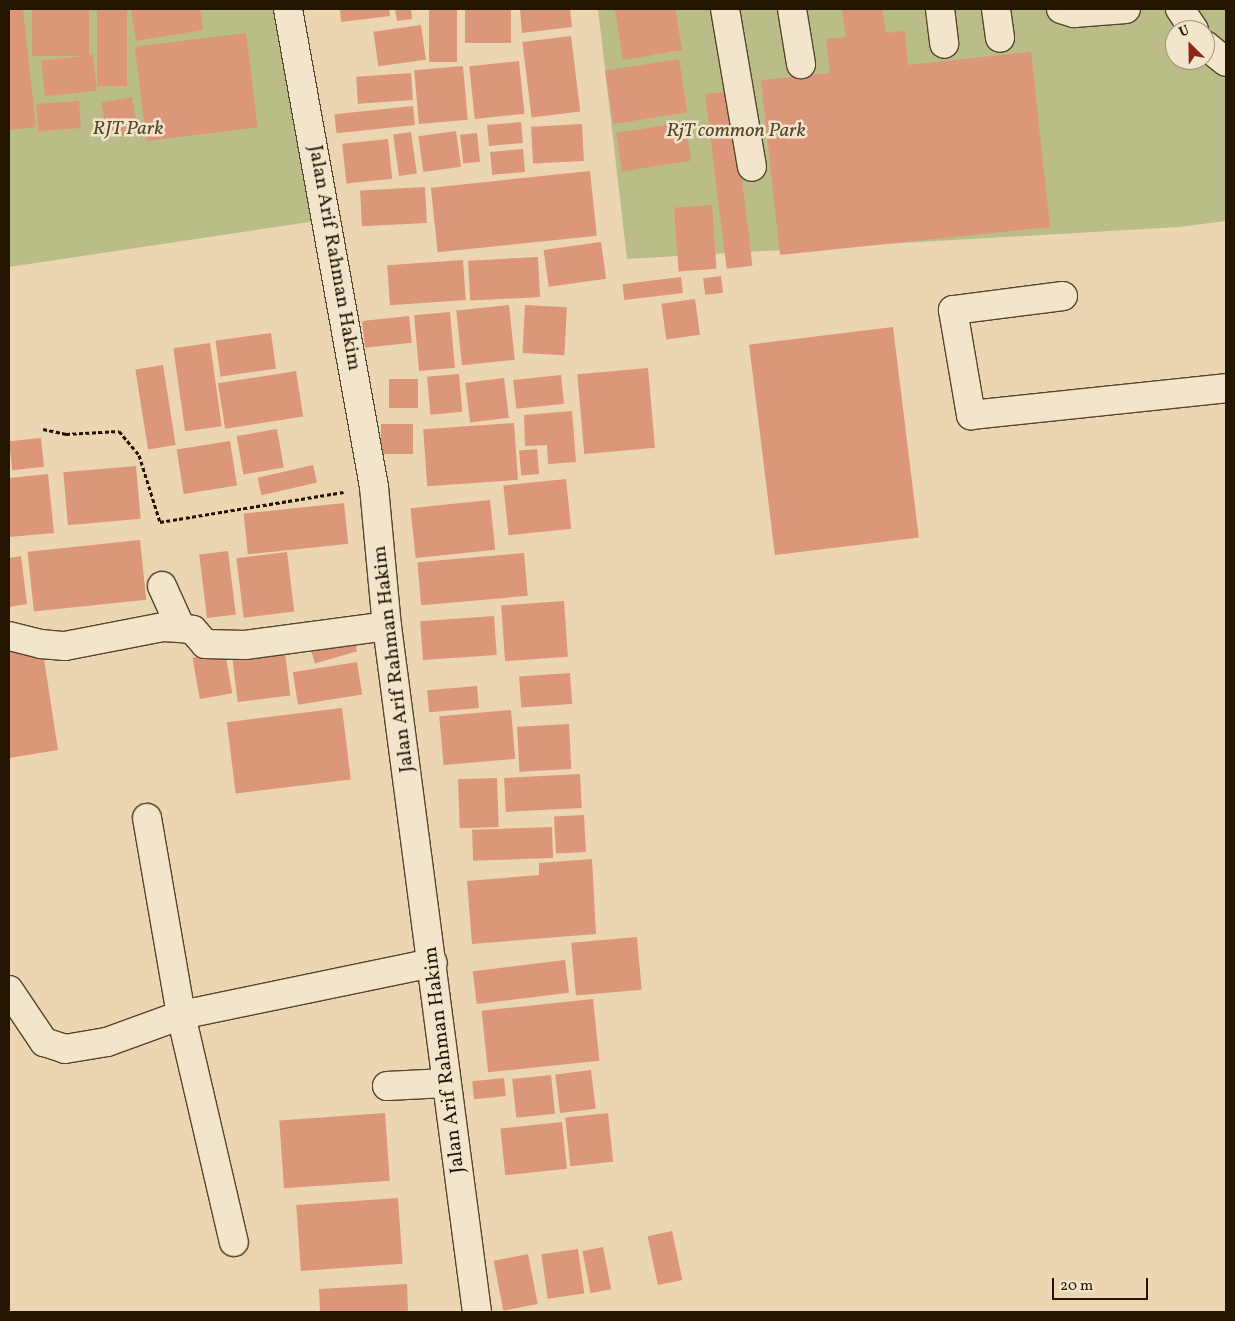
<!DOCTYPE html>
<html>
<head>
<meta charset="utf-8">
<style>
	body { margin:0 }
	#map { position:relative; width:1235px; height:1321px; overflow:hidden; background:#ecd6b1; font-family:Vollkorn,serif }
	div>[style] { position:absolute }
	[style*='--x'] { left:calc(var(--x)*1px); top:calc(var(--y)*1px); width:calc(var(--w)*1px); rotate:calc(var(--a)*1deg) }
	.green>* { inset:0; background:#bbbd89 }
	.building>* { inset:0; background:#dc9679; transform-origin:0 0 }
	.path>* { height:3px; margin-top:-1.5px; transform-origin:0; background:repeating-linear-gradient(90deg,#241500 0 4px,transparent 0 6.5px) }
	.roads { filter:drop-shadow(1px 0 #56452c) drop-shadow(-1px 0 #56452c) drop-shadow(0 1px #56452c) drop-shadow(0 -1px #56452c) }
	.minor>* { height:28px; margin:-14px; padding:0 14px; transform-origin:14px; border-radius:14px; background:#f3e4cc }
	span { translate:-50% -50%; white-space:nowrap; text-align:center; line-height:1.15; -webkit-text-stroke:5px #f3e4cc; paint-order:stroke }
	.park-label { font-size:20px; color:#514729; font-style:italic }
	.street-label { font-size:20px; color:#241500 }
	.frame { position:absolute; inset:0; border:10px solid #241500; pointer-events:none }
	.north { position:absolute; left:1165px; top:20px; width:50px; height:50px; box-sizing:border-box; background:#f3e4cc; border:1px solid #a0917a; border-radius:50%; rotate:337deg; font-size:14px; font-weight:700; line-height:20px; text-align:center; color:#241500 }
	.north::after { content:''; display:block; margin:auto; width:18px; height:22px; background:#8f2418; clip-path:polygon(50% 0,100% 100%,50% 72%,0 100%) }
	.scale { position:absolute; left:1052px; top:1278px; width:96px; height:22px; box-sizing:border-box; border:2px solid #241500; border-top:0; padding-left:6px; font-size:15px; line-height:18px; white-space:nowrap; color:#241500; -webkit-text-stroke:4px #f3e4cc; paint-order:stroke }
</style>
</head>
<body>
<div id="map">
	<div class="green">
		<div style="clip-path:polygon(9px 9px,287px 9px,323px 220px,9px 267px)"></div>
		<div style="clip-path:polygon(evenodd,598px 9px,1226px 9px,1226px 221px,1179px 227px,627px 259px,598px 9px,1175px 30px,1205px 30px,1205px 60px,1175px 60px,1175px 30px)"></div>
	</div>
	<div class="building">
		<div style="clip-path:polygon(9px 9px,23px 9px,36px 127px,9px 130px)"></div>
		<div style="left:32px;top:9px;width:57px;height:47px"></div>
		<div style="left:97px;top:9px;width:30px;height:77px"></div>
		<div style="clip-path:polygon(131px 9px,200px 9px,203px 30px,136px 41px)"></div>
		<div style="clip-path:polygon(340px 9px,389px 9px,390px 16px,341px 22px)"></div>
		<div style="clip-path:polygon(395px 9px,411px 9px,412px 19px,397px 21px)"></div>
		<div style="left:429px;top:9px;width:28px;height:53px"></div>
		<div style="left:465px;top:9px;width:46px;height:34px"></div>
		<div style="clip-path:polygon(520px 9px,570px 9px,572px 27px,522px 33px)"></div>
		<div style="clip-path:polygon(615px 9px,675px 9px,682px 50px,623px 60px)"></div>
		<div style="clip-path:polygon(842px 9px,882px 9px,886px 33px,905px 31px,908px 65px,1031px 52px,1050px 227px,780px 255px,761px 80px,830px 73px,826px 39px,846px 37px)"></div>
		<div style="left:421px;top:25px;width:35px;height:48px;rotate:82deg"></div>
		<div style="left:246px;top:33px;width:95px;height:112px;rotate:83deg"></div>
		<div style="left:571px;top:36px;width:76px;height:49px;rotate:83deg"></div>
		<div style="left:93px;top:55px;width:36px;height:52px;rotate:84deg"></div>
		<div style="left:679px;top:59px;width:54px;height:75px;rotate:81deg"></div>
		<div style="left:519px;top:61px;width:53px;height:50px;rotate:84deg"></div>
		<div style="left:463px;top:66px;width:54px;height:49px;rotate:85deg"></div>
		<div style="left:411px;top:73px;width:27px;height:55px;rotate:86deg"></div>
		<div style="left:731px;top:91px;width:176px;height:26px;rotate:83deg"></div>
		<div style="left:132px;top:97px;width:36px;height:31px;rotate:80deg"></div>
		<div style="left:79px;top:101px;width:27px;height:43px;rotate:86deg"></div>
		<div style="left:413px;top:106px;width:19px;height:79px;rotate:84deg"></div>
		<div style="left:521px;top:122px;width:21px;height:34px;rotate:85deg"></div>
		<div style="left:685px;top:122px;width:39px;height:70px;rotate:81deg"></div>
		<div style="left:582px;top:124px;width:37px;height:51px;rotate:87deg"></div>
		<div style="left:456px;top:131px;width:36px;height:38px;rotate:82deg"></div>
		<div style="left:411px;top:132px;width:42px;height:18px;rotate:82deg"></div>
		<div style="left:477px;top:133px;width:29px;height:17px;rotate:84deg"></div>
		<div style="left:388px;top:139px;width:40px;height:46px;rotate:84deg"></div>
		<div style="left:523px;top:149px;width:23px;height:33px;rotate:85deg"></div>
		<div style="left:590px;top:171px;width:65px;height:160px;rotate:84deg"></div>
		<div style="left:425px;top:187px;width:36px;height:65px;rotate:87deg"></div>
		<div style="left:712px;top:205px;width:64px;height:38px;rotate:86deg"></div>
		<div style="left:601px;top:242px;width:37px;height:58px;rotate:82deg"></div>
		<div style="left:538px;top:257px;width:40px;height:70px;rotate:87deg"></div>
		<div style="left:463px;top:260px;width:40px;height:76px;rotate:86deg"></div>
		<div style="left:721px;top:276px;width:17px;height:18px;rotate:83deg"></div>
		<div style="left:681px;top:277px;width:16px;height:59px;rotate:83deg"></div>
		<div style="left:695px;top:299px;width:36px;height:34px;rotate:82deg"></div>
		<div style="left:509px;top:305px;width:55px;height:53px;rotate:84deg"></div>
		<div style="left:525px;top:305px;width:42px;height:48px;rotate:3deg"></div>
		<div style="left:450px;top:312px;width:56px;height:36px;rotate:85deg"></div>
		<div style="left:409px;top:316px;width:27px;height:47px;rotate:84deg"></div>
		<div style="left:893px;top:327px;width:212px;height:145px;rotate:83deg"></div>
		<div style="left:271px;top:333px;width:36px;height:56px;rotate:82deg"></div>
		<div style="left:210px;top:343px;width:84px;height:37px;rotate:82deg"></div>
		<div style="left:163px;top:365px;width:81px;height:28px;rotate:81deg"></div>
		<div style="left:648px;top:368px;width:80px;height:71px;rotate:85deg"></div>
		<div style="left:296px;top:371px;width:46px;height:79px;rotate:81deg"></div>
		<div style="left:459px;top:374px;width:38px;height:32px;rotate:85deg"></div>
		<div style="left:561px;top:375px;width:29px;height:48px;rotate:84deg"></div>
		<div style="left:504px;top:378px;width:40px;height:39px;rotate:83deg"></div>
		<div style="left:389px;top:379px;width:29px;height:29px"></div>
		<div style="clip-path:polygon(572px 411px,576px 462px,548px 464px,547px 445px,525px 446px,524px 415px)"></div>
		<div style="left:514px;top:423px;width:57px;height:91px;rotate:86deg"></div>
		<div style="left:381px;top:424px;width:32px;height:30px"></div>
		<div style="left:277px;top:429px;width:39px;height:41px;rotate:80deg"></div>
		<div style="left:41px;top:438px;width:29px;height:32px;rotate:84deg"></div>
		<div style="left:230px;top:441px;width:45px;height:54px;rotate:81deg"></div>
		<div style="left:537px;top:449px;width:25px;height:18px;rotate:85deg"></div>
		<div style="left:313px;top:465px;width:18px;height:57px;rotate:77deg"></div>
		<div style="left:136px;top:466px;width:53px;height:73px;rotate:85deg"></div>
		<div style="clip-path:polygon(48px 474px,54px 533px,9px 537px,9px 478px)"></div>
		<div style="left:566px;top:479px;width:50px;height:63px;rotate:84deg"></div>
		<div style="left:490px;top:500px;width:50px;height:80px;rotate:84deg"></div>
		<div style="left:344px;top:503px;width:41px;height:101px;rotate:84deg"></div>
		<div style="left:140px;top:540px;width:60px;height:113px;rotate:84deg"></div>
		<div style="left:228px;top:551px;width:64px;height:29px;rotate:83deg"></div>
		<div style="left:287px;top:552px;width:60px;height:51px;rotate:83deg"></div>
		<div style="left:524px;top:553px;width:43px;height:107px;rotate:85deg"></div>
		<div style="clip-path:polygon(21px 556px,27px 604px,9px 607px,9px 558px)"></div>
		<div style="left:564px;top:601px;width:56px;height:63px;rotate:86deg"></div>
		<div style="left:494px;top:616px;width:39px;height:74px;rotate:86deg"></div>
		<div style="left:352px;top:633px;width:19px;height:44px;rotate:74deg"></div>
		<div style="left:284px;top:644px;width:52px;height:53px;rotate:83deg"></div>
		<div style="clip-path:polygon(42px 646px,58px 750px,9px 758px,9px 652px)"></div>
		<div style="left:225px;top:652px;width:42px;height:33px;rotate:80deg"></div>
		<div style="left:357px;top:662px;width:33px;height:65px;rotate:81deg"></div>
		<div style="left:570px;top:673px;width:31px;height:51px;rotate:86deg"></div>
		<div style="left:477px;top:686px;width:22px;height:50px;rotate:85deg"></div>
		<div style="left:342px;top:708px;width:72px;height:116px;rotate:83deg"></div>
		<div style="left:511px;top:710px;width:49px;height:72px;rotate:85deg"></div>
		<div style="left:569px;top:724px;width:45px;height:52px;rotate:87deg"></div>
		<div style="left:580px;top:774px;width:34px;height:76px;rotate:87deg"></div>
		<div style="left:497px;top:778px;width:49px;height:39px;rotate:88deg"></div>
		<div style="left:584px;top:815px;width:37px;height:30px;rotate:87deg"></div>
		<div style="left:552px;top:827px;width:31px;height:80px;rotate:88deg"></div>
		<div style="clip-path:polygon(592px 859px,596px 934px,472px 944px,467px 881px,539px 875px,539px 863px)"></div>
		<div style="left:637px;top:937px;width:53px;height:66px;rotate:85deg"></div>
		<div style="left:565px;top:960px;width:33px;height:93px;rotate:83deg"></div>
		<div style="left:593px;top:999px;width:62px;height:112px;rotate:84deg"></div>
		<div style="left:591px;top:1070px;width:39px;height:36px;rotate:83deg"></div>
		<div style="left:551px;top:1075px;width:39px;height:39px;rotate:84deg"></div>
		<div style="left:504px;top:1078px;width:18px;height:32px;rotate:84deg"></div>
		<div style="left:385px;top:1113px;width:68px;height:106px;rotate:86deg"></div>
		<div style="left:608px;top:1113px;width:49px;height:43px;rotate:84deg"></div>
		<div style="left:562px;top:1122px;width:47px;height:62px;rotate:84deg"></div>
		<div style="left:398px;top:1198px;width:66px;height:102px;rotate:86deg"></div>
		<div style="left:672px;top:1231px;width:50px;height:25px;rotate:78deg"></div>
		<div style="left:603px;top:1247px;width:43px;height:21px;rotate:79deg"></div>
		<div style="left:578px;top:1249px;width:45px;height:37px;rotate:82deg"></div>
		<div style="left:528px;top:1254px;width:51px;height:35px;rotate:79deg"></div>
		<div style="clip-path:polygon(407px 1284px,408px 1312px,320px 1312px,319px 1289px)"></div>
	</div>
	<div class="path">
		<div style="--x:43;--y:429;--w:24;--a:12"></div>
		<div style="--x:66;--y:434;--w:53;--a:-3.2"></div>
		<div style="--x:119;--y:431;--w:31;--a:50"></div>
		<div style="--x:139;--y:455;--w:70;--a:72.6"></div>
		<div style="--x:160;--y:522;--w:186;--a:-9.3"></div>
	</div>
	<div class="roads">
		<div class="minor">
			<div style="--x:288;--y:9;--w:486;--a:79.8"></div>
			<div style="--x:374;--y:487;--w:140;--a:84.7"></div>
			<div style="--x:387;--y:626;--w:692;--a:82.53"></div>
			<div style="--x:725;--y:9;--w:160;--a:80.3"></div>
			<div style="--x:792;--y:9;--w:56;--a:80.7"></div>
			<div style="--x:940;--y:9;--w:35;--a:83"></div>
			<div style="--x:996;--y:9;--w:29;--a:82"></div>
			<div style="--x:1061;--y:9;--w:14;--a:17"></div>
			<div style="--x:1074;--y:13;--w:52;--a:-4.4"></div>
			<div style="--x:1180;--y:9;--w:25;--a:56"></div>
			<div style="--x:1205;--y:45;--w:27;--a:39"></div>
			<div style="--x:1063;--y:296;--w:111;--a:172.7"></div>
			<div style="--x:953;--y:310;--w:107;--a:80.3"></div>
			<div style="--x:971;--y:415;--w:256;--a:-6"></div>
			<div style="--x:162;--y:586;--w:46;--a:65.7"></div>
			<div style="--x:9;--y:636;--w:33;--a:14"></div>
			<div style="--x:41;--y:644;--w:24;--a:5"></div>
			<div style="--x:65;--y:646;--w:100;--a:-11"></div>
			<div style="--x:163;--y:627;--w:18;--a:3"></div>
			<div style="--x:181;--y:628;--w:12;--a:9"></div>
			<div style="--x:193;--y:630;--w:18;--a:49"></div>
			<div style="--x:205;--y:644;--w:40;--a:1.4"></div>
			<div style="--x:245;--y:645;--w:143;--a:-7.6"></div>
			<div style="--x:147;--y:818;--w:200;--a:80.2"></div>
			<div style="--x:181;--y:1015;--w:233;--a:76.9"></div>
			<div style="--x:9;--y:990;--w:63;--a:56.1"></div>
			<div style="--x:44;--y:1042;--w:22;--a:18"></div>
			<div style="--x:65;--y:1049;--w:43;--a:-9.5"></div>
			<div style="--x:107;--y:1042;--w:79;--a:-20"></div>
			<div style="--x:181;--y:1015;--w:257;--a:-11.7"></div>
			<div style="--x:387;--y:1086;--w:59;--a:-2.9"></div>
		</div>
	</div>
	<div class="park-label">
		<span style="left:128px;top:129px">RJT Park</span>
		<span style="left:736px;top:131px">RjT common Park</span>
	</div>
	<div class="street-label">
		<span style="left:334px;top:258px;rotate:80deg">Jalan Arif Rahman Hakim</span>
		<span style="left:394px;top:659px;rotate:-97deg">Jalan Arif Rahman Hakim</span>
		<span style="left:445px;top:1060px;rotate:-97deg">Jalan Arif Rahman Hakim</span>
	</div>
	<div class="frame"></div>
	<div class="north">U</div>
	<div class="scale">20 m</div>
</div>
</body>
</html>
